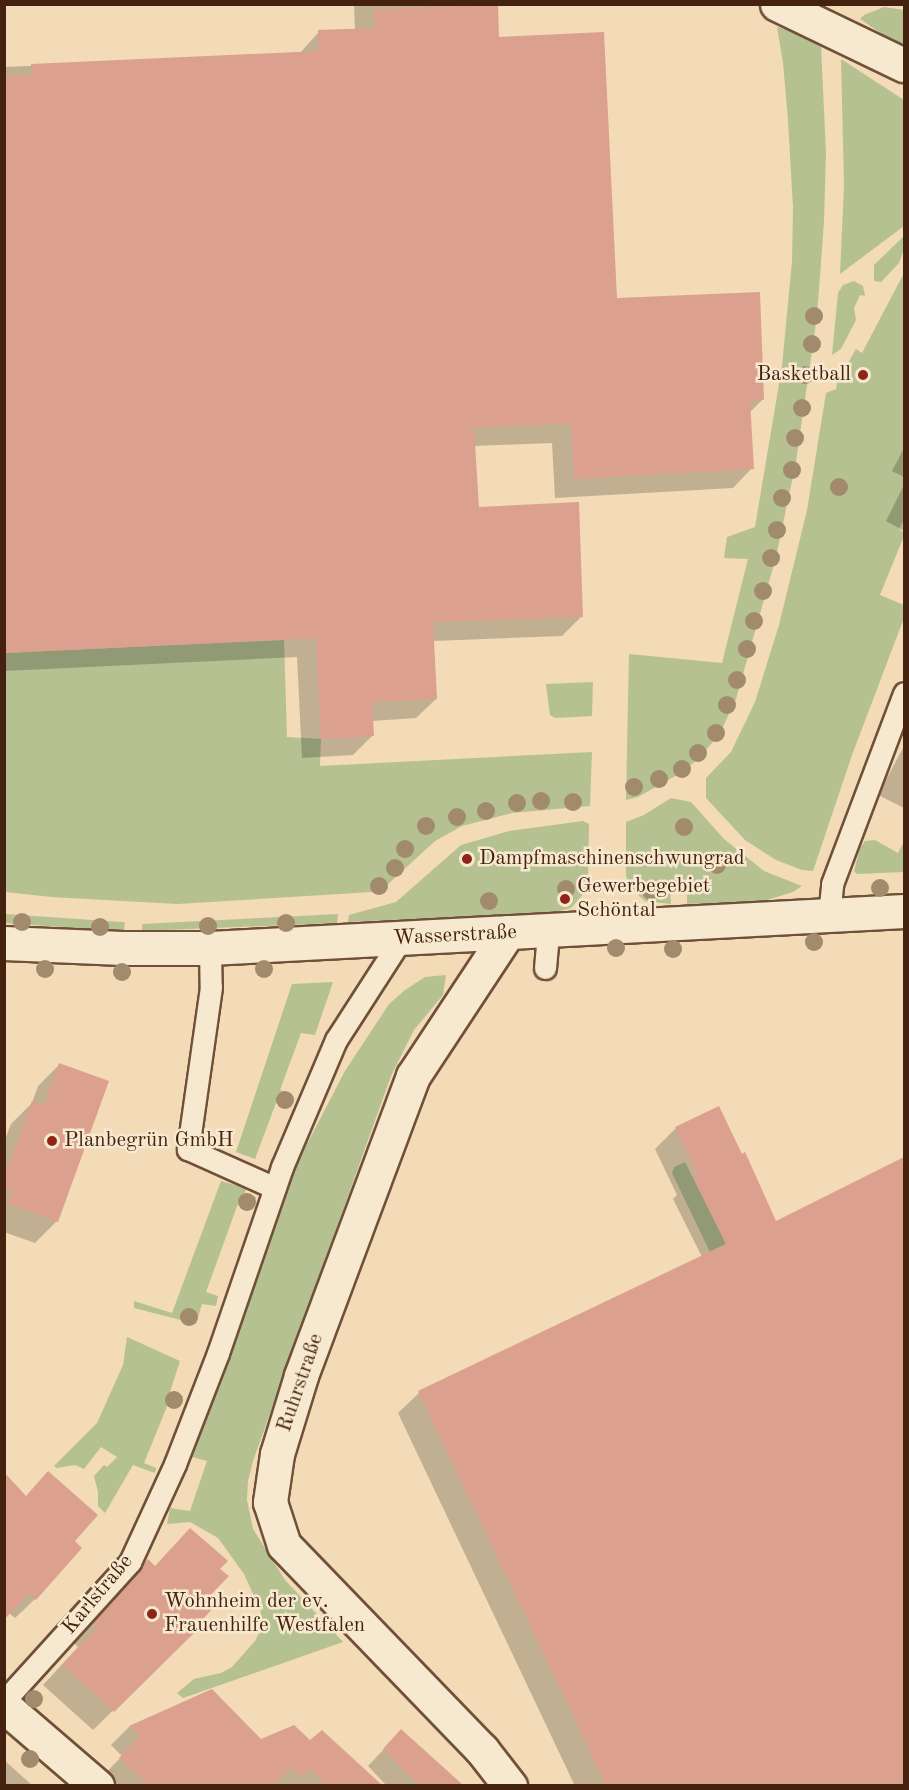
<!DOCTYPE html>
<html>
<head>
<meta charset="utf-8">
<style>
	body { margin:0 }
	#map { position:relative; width:909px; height:1790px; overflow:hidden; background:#f2dbb6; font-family:"Old Standard TT",serif }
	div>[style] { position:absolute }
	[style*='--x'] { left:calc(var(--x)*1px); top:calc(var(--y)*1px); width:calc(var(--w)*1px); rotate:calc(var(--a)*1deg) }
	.green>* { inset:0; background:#b6c191; transform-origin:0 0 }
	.shadow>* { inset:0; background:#0003 }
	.building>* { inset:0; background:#dba08e }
	.roads { filter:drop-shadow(2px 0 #705039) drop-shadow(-2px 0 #705039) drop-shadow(0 2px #705039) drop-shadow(0 -2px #705039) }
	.lane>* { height:21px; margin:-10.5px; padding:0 10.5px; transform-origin:10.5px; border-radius:10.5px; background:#f7e8d0 }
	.street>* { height:33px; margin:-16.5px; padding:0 16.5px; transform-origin:16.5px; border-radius:16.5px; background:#f7e8d0 }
	.trees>* { width:18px; height:18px; margin:-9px; border-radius:50%; background:#a28b6c }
	.dots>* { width:16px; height:16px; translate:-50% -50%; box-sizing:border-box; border:3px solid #f7e8d0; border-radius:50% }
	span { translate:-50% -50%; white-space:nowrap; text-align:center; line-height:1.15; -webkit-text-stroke:5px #f7e8d0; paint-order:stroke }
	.poi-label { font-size:21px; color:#44220f }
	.right { translate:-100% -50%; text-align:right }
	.left { translate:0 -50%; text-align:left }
	.street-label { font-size:21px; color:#44220f }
	.frame { position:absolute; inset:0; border:6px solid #44220f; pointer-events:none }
</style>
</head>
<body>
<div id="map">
	<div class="green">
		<div style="clip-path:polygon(884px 7px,904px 10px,904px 49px,860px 19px,864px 15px)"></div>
		<div style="clip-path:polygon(777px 27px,797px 32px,821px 46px,826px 153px,824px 222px,817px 316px,796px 462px,776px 557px,736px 699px,719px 735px,697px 760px,677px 775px,638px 797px,626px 800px,629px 654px,722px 663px,748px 559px,724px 558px,727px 537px,755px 527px,782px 366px,792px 261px,793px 208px,788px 120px,783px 63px)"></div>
		<div style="clip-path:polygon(841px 59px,904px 100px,904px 226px,840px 274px,844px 186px)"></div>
		<div style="clip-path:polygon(904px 236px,904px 249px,899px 263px,881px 282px,874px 281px,874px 265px)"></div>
		<div style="clip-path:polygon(904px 273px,904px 519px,899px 529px,904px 533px,904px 536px,880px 595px,904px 605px,904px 618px,852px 755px,813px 871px,802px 870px,776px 860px,745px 840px,706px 798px,706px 778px,731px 752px,755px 702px,779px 625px,807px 510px,826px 393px,836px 389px,837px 383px,856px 349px,862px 353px)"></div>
		<div style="clip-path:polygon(854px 281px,863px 286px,865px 296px,860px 295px,854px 308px,856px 320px,841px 349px,832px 355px,838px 293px,843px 285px)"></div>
		<div style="clip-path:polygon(284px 640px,287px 737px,321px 739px,320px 766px,592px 752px,590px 806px,512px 813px,462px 826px,435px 841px,386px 886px,372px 892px,178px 904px,51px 897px,5px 892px,5px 653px)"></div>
		<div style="clip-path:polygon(593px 682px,592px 716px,555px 718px,550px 715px,546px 684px)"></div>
		<div style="clip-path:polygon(671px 798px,691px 802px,724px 839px,764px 871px,802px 886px,793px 892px,764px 901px,687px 904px,687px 890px,670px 891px,671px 904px,645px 901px,630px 888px,626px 876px,626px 822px,644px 815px)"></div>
		<div style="clip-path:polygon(583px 821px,589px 824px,588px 880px,585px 892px,571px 908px,556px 912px,348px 922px,349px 915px,396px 902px,461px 845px,509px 831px)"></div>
		<div style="clip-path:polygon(875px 840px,898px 853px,904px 841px,904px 872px,857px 874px,854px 871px,860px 848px,865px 841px)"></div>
		<div style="left:5px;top:914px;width:120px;height:9px;rotate:4deg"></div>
		<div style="clip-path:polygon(338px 914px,337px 923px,142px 931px,142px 924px)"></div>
		<div style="clip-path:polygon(446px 975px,443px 995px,414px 1030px,391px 1076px,253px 1461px,248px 1481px,247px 1500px,253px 1529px,285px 1580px,343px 1642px,183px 1698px,177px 1693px,194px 1679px,221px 1673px,232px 1667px,255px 1641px,263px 1624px,260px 1609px,244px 1574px,218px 1538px,190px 1522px,167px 1524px,170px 1508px,190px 1511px,207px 1461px,192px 1457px,294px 1169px,345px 1071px,389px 1004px,405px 990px,425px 977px)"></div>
		<div style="clip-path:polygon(333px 982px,315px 1035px,301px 1033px,280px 1090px,293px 1095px,287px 1107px,276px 1103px,255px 1159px,236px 1152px,292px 984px)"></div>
		<div style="clip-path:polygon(685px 1162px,726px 1244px,710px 1252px,672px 1173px,674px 1167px)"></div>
		<div style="clip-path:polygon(221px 1181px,246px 1188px,245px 1193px,256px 1197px,251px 1210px,239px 1201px,206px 1292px,218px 1296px,216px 1306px,202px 1304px,196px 1324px,134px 1308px,134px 1301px,172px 1313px)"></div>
		<div style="clip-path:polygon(127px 1337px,180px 1361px,170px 1392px,183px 1396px,178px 1407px,168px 1404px,144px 1463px,156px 1468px,155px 1473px,133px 1465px,105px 1513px,98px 1506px,98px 1492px,94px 1476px,104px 1465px,107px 1467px,117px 1457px,101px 1447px,84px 1469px,75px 1465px,57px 1468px,54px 1466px,97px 1423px,123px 1365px)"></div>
	</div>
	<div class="shadow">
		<div style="clip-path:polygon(354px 4px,497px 4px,498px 39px,615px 300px,763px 399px,749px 413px,752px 468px,733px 488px,555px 498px,552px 443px,474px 446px,478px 509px,582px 616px,562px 636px,433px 641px,436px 699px,416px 718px,372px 721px,372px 736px,353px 755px,302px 758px,297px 657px,4px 671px,4px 67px,299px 54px,319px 32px,355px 30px)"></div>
		<div style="clip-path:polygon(904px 448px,904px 477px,892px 471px)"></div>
		<div style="clip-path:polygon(904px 485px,904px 531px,886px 521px)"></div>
		<div style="clip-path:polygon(904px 746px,904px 808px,878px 795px)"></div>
		<div style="clip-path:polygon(60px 1064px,57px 1221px,35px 1243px,4px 1232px,4px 1142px,11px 1124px,32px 1103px,38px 1086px)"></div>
		<div style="clip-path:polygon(676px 1128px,775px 1223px,904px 1159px,904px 1786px,575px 1786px,398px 1413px,419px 1393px,702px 1257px,673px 1199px,677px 1195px,655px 1149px)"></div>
		<div style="clip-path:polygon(73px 1542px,35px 1599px,15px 1618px,9px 1613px)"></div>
		<div style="clip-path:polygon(148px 1561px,154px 1567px,218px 1569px,194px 1627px,196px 1629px,93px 1730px,43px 1685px,78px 1647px,74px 1643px)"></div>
		<div style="clip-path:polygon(211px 1690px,260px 1741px,310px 1742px,377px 1783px,374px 1786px,109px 1786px,101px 1778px,122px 1756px,111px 1745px,129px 1727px)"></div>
		<div style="clip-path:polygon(385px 1748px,430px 1756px,459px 1786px,387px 1786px,368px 1766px)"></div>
		<div style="clip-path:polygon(4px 1760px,33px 1786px,4px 1786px)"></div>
	</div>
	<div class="building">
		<div style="clip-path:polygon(498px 5px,499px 37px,604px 32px,617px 298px,760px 292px,764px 400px,750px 400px,754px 469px,574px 479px,571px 424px,474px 427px,479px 507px,579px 502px,583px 617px,433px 622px,437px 699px,372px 702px,374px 736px,321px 739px,316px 638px,4px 653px,4px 75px,32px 75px,31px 64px,318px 51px,318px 30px,374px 28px,374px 9px)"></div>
		<div style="clip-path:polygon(59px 1063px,109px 1081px,58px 1222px,8px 1204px,13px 1191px,4px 1188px,4px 1177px,32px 1101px,44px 1105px)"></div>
		<div style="clip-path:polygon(719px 1106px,742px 1154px,745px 1152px,776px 1221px,904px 1157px,904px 1785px,606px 1785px,418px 1391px,726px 1244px,693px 1177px,698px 1175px,675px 1127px)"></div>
		<div style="clip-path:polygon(48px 1471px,98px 1515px,75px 1541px,82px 1548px,36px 1600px,29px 1593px,4px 1620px,4px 1472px,26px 1496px)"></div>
		<div style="clip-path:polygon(190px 1528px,228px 1561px,220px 1569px,229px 1576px,205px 1601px,213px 1608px,196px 1627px,198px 1629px,114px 1712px,62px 1665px,97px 1627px,92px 1623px,148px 1559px,155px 1566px)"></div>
		<div style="clip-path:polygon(212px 1689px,261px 1739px,294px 1725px,310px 1740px,322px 1730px,382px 1785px,326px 1785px,309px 1769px,301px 1777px,292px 1768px,273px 1785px,149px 1785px,119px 1758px,140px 1736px,129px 1726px)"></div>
		<div style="clip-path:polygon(401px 1729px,463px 1785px,419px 1785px,383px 1749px)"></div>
	</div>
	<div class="roads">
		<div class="lane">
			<div style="--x:829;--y:915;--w:31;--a:-84"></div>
			<div style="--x:832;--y:884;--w:204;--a:-69.3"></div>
			<div style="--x:210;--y:948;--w:39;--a:89"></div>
			<div style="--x:211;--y:987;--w:164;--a:98.1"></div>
			<div style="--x:188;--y:1149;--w:95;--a:24.1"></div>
			<div style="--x:545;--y:968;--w:38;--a:-85"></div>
			<div style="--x:4;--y:1701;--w:188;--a:-47.8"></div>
			<div style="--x:130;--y:1562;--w:108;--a:-65.3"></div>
			<div style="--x:175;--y:1464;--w:119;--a:-68.8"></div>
			<div style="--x:218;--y:1353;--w:197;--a:-71"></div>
			<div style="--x:282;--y:1167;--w:138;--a:-67"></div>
			<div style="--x:336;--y:1040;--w:120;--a:-57.2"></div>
		</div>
		<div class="street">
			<div style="--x:777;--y:4;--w:141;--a:25.7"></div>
			<div style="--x:508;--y:932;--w:173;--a:123.4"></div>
			<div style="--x:413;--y:1076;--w:320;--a:110.5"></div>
			<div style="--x:301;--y:1376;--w:82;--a:107.1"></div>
			<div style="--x:277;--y:1454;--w:49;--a:98.3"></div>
			<div style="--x:270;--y:1502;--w:45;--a:72"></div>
			<div style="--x:284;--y:1545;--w:285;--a:46"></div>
			<div style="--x:482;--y:1750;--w:46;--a:52.1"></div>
			<div style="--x:4;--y:943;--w:118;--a:2.4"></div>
			<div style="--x:122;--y:948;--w:88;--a:0"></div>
			<div style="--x:210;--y:948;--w:695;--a:-3.05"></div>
			<div style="--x:4;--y:1706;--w:123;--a:40.7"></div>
		</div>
	</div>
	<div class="trees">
		<div style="left:814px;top:316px"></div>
		<div style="left:812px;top:344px"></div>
		<div style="left:805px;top:375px"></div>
		<div style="left:802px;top:408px"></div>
		<div style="left:795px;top:438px"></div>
		<div style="left:792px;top:470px"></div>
		<div style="left:839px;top:487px"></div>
		<div style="left:782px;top:498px"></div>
		<div style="left:777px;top:530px"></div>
		<div style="left:771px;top:558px"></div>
		<div style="left:763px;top:591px"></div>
		<div style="left:754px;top:621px"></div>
		<div style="left:747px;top:649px"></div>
		<div style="left:737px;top:680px"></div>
		<div style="left:727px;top:705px"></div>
		<div style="left:716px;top:733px"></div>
		<div style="left:698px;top:753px"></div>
		<div style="left:682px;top:769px"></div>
		<div style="left:659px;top:779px"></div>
		<div style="left:634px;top:787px"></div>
		<div style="left:541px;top:801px"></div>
		<div style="left:573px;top:802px"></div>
		<div style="left:517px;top:803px"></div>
		<div style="left:486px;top:811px"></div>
		<div style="left:457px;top:817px"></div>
		<div style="left:426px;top:826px"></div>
		<div style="left:684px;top:827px"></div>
		<div style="left:405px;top:849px"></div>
		<div style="left:717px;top:865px"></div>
		<div style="left:395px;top:868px"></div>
		<div style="left:379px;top:886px"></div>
		<div style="left:880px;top:888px"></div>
		<div style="left:566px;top:889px"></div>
		<div style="left:651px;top:891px"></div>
		<div style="left:489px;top:901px"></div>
		<div style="left:22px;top:922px"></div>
		<div style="left:286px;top:923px"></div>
		<div style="left:208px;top:926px"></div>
		<div style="left:100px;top:927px"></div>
		<div style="left:814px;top:942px"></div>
		<div style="left:616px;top:948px"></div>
		<div style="left:673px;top:949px"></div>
		<div style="left:45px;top:969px"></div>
		<div style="left:264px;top:969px"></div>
		<div style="left:122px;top:972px"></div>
		<div style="left:285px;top:1100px"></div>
		<div style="left:247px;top:1202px"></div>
		<div style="left:189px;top:1317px"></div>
		<div style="left:174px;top:1400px"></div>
		<div style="left:34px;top:1699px"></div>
		<div style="left:30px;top:1759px"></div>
	</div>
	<div class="dots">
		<div style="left:863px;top:375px;background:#8f2418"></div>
		<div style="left:467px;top:859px;background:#8f2418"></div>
		<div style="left:565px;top:899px;background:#8f2418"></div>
		<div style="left:52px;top:1141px;background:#8f2418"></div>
		<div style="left:152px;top:1614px;background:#8f2418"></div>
	</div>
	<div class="poi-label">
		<span class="right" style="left:851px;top:375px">Basketball</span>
		<span class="left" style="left:479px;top:859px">Dampfmaschinenschwungrad</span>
		<span class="left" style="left:577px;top:899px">Gewerbegebiet<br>Schöntal</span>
		<span class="left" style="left:64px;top:1141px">Planbegrün GmbH</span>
		<span class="left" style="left:164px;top:1614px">Wohnheim der ev.<br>Frauenhilfe Westfalen</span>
	</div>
	<div class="street-label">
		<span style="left:455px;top:936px;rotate:-3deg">Wasserstraße</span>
		<span style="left:301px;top:1383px;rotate:-71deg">Ruhrstraße</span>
		<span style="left:98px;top:1595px;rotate:-50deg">Karlstraße</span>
	</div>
	<div class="frame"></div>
</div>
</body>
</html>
